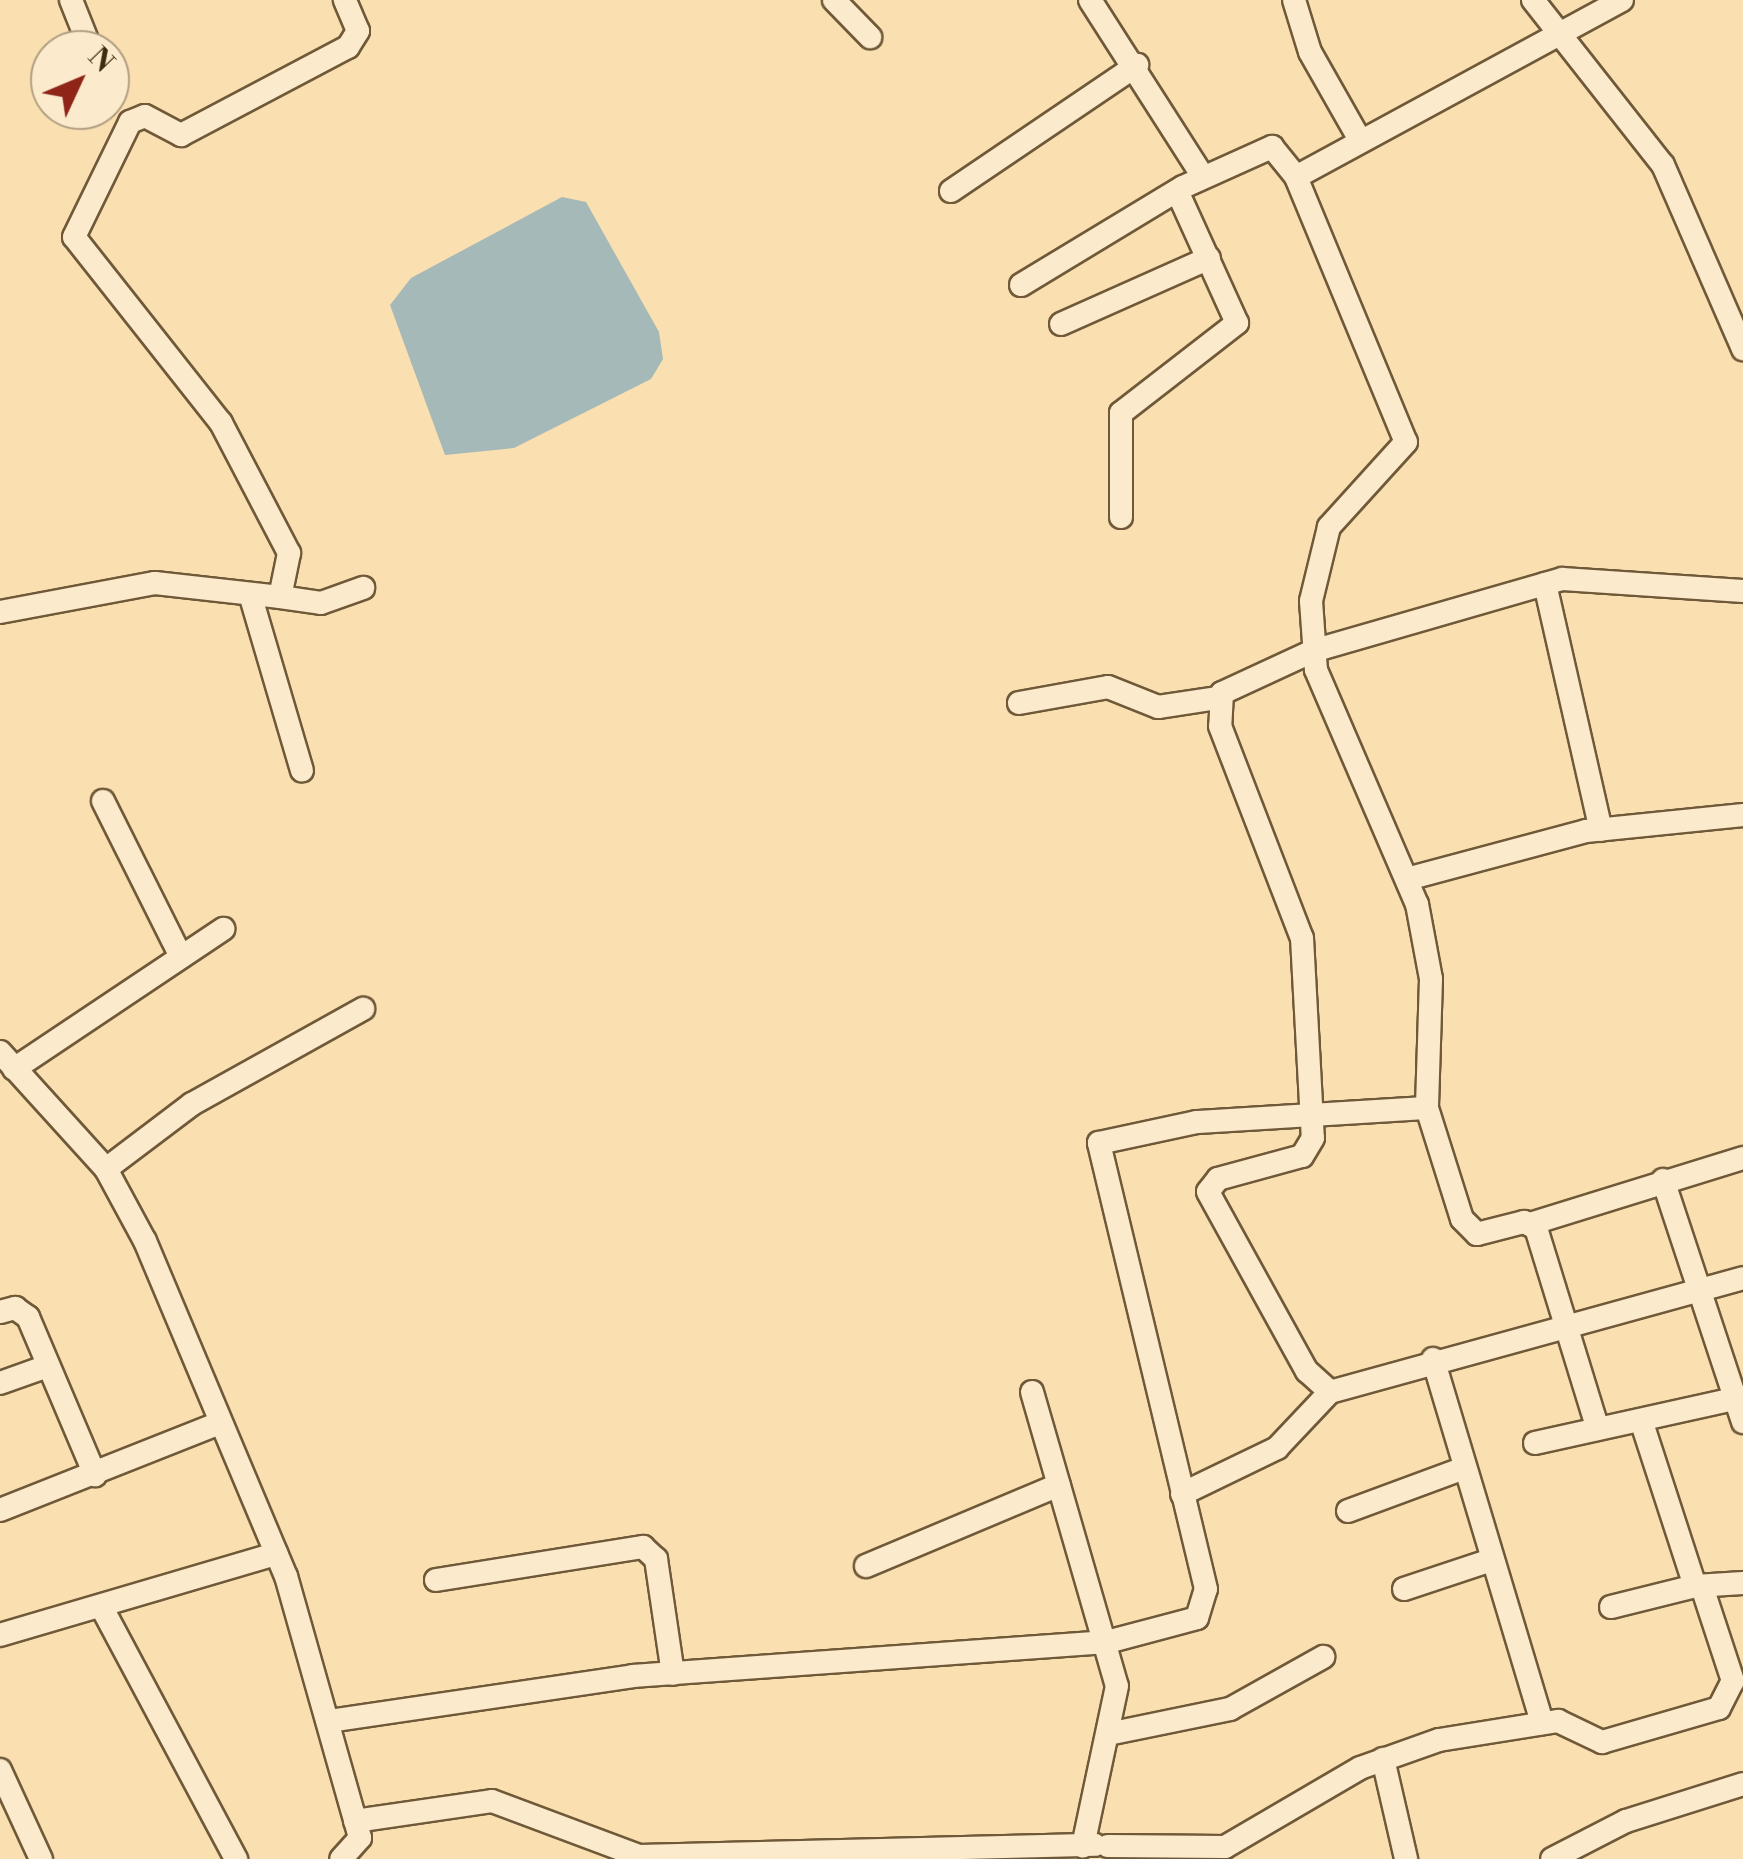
<!DOCTYPE html>
<html>
<head>
<meta charset="utf-8">
<style>
	body { margin:0 }
	#map { position:relative; width:1743px; height:1859px; overflow:hidden; background:#fadfb1; font-family:"Libre Bodoni",serif }
	div>[style] { position:absolute }
	[style*='--x'] { left:calc(var(--x)*1px); top:calc(var(--y)*1px); width:calc(var(--w)*1px); rotate:calc(var(--a)*1deg) }
	.water>* { inset:0; background:#a4b9b8 }
	.roads { filter:drop-shadow(2px 0 #6f5938) drop-shadow(-2px 0 #6f5938) drop-shadow(0 2px #6f5938) drop-shadow(0 -2px #6f5938) }
	.minor>* { height:22px; margin:-11px; padding:0 11px; transform-origin:11px; border-radius:11px; background:#fceacc }
	span { translate:-50% -50%; white-space:nowrap; text-align:center; line-height:1.15; -webkit-text-stroke:9px #fceacc; paint-order:stroke }
	.north { position:absolute; left:30px; top:30px; width:100px; height:100px; box-sizing:border-box; background:#fceacc; border:2px solid #b19e80; border-radius:50%; rotate:46deg; font-size:28px; font-weight:700; line-height:40px; text-align:center; color:#412c0f }
	.north::after { content:''; display:block; margin:auto; width:35px; height:45px; background:#8f2418; clip-path:polygon(50% 0,100% 100%,50% 72%,0 100%) }
</style>
</head>
<body>
<div id="map">
	<div class="water">
		<div style="clip-path:polygon(562px 197px,586px 202px,659px 332px,663px 359px,651px 379px,514px 448px,445px 455px,390px 305px,411px 278px)"></div>
	</div>
	<div class="roads">
		<div class="minor">
			<div style="--x:71;--y:0;--w:54;--a:68.2"></div>
			<div style="--x:834;--y:0;--w:52;--a:45.8"></div>
			<div style="--x:1090;--y:0;--w:210;--a:57.4"></div>
			<div style="--x:1294;--y:0;--w:54;--a:72.9"></div>
			<div style="--x:1310;--y:52;--w:101;--a:60.4"></div>
			<div style="--x:1533;--y:0;--w:210;--a:51.8"></div>
			<div style="--x:1663;--y:165;--w:201;--a:66.5"></div>
			<div style="--x:1296;--y:177;--w:371;--a:-28.5"></div>
			<div style="--x:951;--y:191;--w:225;--a:-34.1"></div>
			<div style="--x:1021;--y:285;--w:189;--a:-31.2"></div>
			<div style="--x:1183;--y:187;--w:98;--a:-24.2"></div>
			<div style="--x:1272;--y:147;--w:38;--a:51"></div>
			<div style="--x:1296;--y:177;--w:287;--a:67.5"></div>
			<div style="--x:1406;--y:442;--w:115;--a:132.2"></div>
			<div style="--x:1329;--y:527;--w:76;--a:103.7"></div>
			<div style="--x:1311;--y:601;--w:69;--a:85.9"></div>
			<div style="--x:1316;--y:670;--w:255;--a:66.7"></div>
			<div style="--x:1417;--y:904;--w:76;--a:79.4"></div>
			<div style="--x:1431;--y:979;--w:129;--a:91.8"></div>
			<div style="--x:1427;--y:1108;--w:116;--a:72.5"></div>
			<div style="--x:1462;--y:1219;--w:21;--a:45"></div>
			<div style="--x:1477;--y:1234;--w:49;--a:-14.3"></div>
			<div style="--x:1524;--y:1222;--w:13;--a:27"></div>
			<div style="--x:1536;--y:1228;--w:210;--a:72.9"></div>
			<div style="--x:1061;--y:324;--w:162;--a:-24"></div>
			<div style="--x:1121;--y:517;--w:104;--a:-90"></div>
			<div style="--x:1121;--y:413;--w:147;--a:-37.8"></div>
			<div style="--x:1237;--y:323;--w:145;--a:-114.4"></div>
			<div style="--x:1545;--y:584;--w:252;--a:77.2"></div>
			<div style="--x:1743;--y:591;--w:181;--a:-176.2"></div>
			<div style="--x:1562;--y:579;--w:259;--a:163.9"></div>
			<div style="--x:1313;--y:651;--w:100;--a:155.2"></div>
			<div style="--x:1222;--y:693;--w:33;--a:93"></div>
			<div style="--x:1220;--y:726;--w:227;--a:68.9"></div>
			<div style="--x:1302;--y:938;--w:200;--a:86.9"></div>
			<div style="--x:1313;--y:1138;--w:21;--a:121"></div>
			<div style="--x:1302;--y:1156;--w:87;--a:164.7"></div>
			<div style="--x:1218;--y:1179;--w:16;--a:128"></div>
			<div style="--x:1208;--y:1192;--w:205;--a:61.1"></div>
			<div style="--x:1307;--y:1371;--w:31;--a:42"></div>
			<div style="--x:1330;--y:1392;--w:428;--a:-15.4"></div>
			<div style="--x:250;--y:594;--w:184;--a:73.6"></div>
			<div style="--x:280;--y:597;--w:41;--a:8.3"></div>
			<div style="--x:321;--y:603;--w:45;--a:-19.7"></div>
			<div style="--x:0;--y:612;--w:158;--a:-10.6"></div>
			<div style="--x:155;--y:583;--w:126;--a:6.4"></div>
			<div style="--x:280;--y:597;--w:45;--a:-78.4"></div>
			<div style="--x:289;--y:553;--w:147;--a:-117.6"></div>
			<div style="--x:221;--y:423;--w:237;--a:-128.3"></div>
			<div style="--x:74;--y:237;--w:128;--a:-64"></div>
			<div style="--x:130;--y:122;--w:16;--a:-22"></div>
			<div style="--x:145;--y:116;--w:41;--a:27.8"></div>
			<div style="--x:181;--y:135;--w:189;--a:-27.8"></div>
			<div style="--x:348;--y:47;--w:19;--a:-58"></div>
			<div style="--x:358;--y:31;--w:34;--a:-113"></div>
			<div style="--x:1019;--y:703;--w:90;--a:-10.2"></div>
			<div style="--x:1108;--y:687;--w:54;--a:21.8"></div>
			<div style="--x:1158;--y:707;--w:61;--a:-8.5"></div>
			<div style="--x:103;--y:801;--w:174;--a:63.4"></div>
			<div style="--x:1407;--y:879;--w:185;--a:-15"></div>
			<div style="--x:1586;--y:831;--w:158;--a:-5.8"></div>
			<div style="--x:0;--y:1052;--w:158;--a:47.8"></div>
			<div style="--x:106;--y:1169;--w:82;--a:61.6"></div>
			<div style="--x:145;--y:1241;--w:363;--a:67.2"></div>
			<div style="--x:286;--y:1576;--w:272;--a:74.2"></div>
			<div style="--x:360;--y:1838;--w:28;--a:132"></div>
			<div style="--x:14;--y:1069;--w:252;--a:-33.8"></div>
			<div style="--x:106;--y:1169;--w:108;--a:-37.1"></div>
			<div style="--x:192;--y:1104;--w:196;--a:-29.1"></div>
			<div style="--x:1663;--y:1180;--w:255;--a:71.7"></div>
			<div style="--x:1530;--y:1224;--w:223;--a:-17.2"></div>
			<div style="--x:0;--y:1312;--w:16;--a:-15"></div>
			<div style="--x:15;--y:1308;--w:16;--a:35"></div>
			<div style="--x:28;--y:1317;--w:172;--a:67"></div>
			<div style="--x:1433;--y:1359;--w:380;--a:73.3"></div>
			<div style="--x:0;--y:1383;--w:51;--a:-19.5"></div>
			<div style="--x:1032;--y:1392;--w:306;--a:73.9"></div>
			<div style="--x:1117;--y:1686;--w:164;--a:102"></div>
			<div style="--x:1641;--y:1420;--w:175;--a:72"></div>
			<div style="--x:1695;--y:1586;--w:48;--a:-3.6"></div>
			<div style="--x:1535;--y:1443;--w:213;--a:-12.5"></div>
			<div style="--x:1182;--y:1494;--w:106;--a:-25.8"></div>
			<div style="--x:1277;--y:1448;--w:77;--a:-46.6"></div>
			<div style="--x:0;--y:1510;--w:237;--a:-21.6"></div>
			<div style="--x:1348;--y:1511;--w:124;--a:-20.3"></div>
			<div style="--x:866;--y:1566;--w:209;--a:-22.8"></div>
			<div style="--x:436;--y:1580;--w:210;--a:-9.1"></div>
			<div style="--x:643;--y:1547;--w:18;--a:43"></div>
			<div style="--x:656;--y:1559;--w:116;--a:81.6"></div>
			<div style="--x:1404;--y:1589;--w:92;--a:-18.4"></div>
			<div style="--x:101;--y:1606;--w:287;--a:61.9"></div>
			<div style="--x:1611;--y:1607;--w:87;--a:-14"></div>
			<div style="--x:0;--y:1635;--w:288;--a:-16.4"></div>
			<div style="--x:329;--y:1721;--w:307;--a:-8.4"></div>
			<div style="--x:633;--y:1676;--w:475;--a:-4.1"></div>
			<div style="--x:1107;--y:1642;--w:93;--a:-14.9"></div>
			<div style="--x:1197;--y:1618;--w:30;--a:-73"></div>
			<div style="--x:1206;--y:1589;--w:459;--a:-103.5"></div>
			<div style="--x:1099;--y:1143;--w:100;--a:-12.1"></div>
			<div style="--x:1197;--y:1122;--w:230;--a:-3.5"></div>
			<div style="--x:1108;--y:1734;--w:125;--a:-11.6"></div>
			<div style="--x:1230;--y:1709;--w:107;--a:-29.2"></div>
			<div style="--x:1383;--y:1759;--w:103;--a:77"></div>
			<div style="--x:0;--y:1770;--w:98;--a:65.3"></div>
			<div style="--x:355;--y:1821;--w:138;--a:-8.3"></div>
			<div style="--x:492;--y:1801;--w:157;--a:20.5"></div>
			<div style="--x:639;--y:1856;--w:456;--a:-1.4"></div>
			<div style="--x:1108;--y:1846;--w:117;--a:0.5"></div>
			<div style="--x:1225;--y:1847;--w:156;--a:-30.3"></div>
			<div style="--x:1360;--y:1768;--w:84;--a:-19.5"></div>
			<div style="--x:1439;--y:1740;--w:121;--a:-9.1"></div>
			<div style="--x:1558;--y:1721;--w:49;--a:25.5"></div>
			<div style="--x:1602;--y:1742;--w:122;--a:-16.2"></div>
			<div style="--x:1719;--y:1708;--w:30;--a:-63"></div>
			<div style="--x:1733;--y:1681;--w:96;--a:-108.2"></div>
			<div style="--x:1552;--y:1859;--w:83;--a:-27.2"></div>
			<div style="--x:1626;--y:1821;--w:123;--a:-17.5"></div>
		</div>
	</div>
	<div class="north">N</div>
</div>
</body>
</html>
